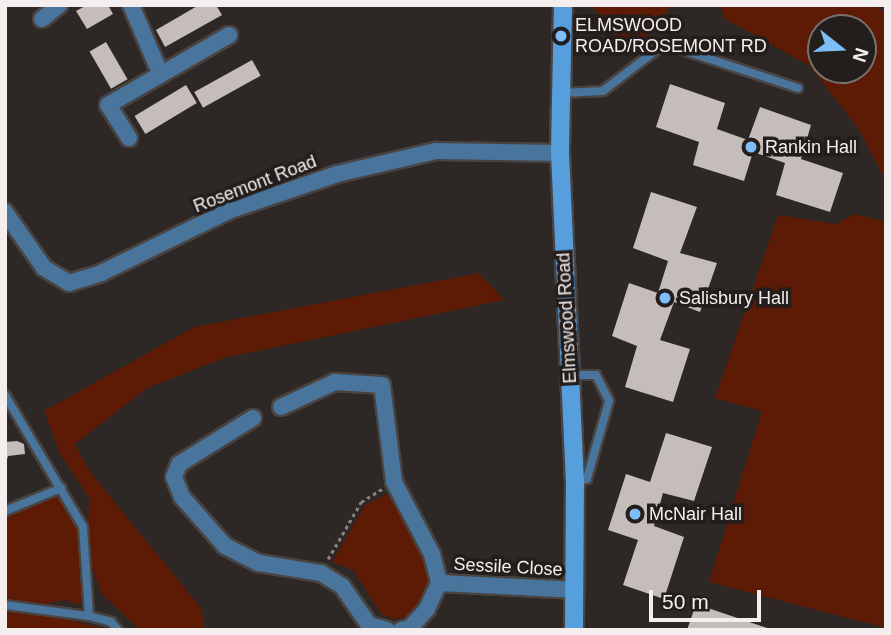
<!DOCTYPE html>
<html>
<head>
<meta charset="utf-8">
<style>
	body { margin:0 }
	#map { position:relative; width:891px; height:635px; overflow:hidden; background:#2d2725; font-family:Arial,sans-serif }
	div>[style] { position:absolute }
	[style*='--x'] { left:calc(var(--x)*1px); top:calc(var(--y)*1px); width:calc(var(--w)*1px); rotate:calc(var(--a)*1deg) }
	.green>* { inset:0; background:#5d1b06 }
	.building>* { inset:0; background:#c5bdba; transform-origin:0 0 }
	.path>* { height:2.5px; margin-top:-1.25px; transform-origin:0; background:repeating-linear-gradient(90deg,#888281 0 3.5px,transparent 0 7px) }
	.roads { filter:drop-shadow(2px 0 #494341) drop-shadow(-2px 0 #494341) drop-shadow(0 2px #494341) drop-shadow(0 -2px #494341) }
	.lane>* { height:8px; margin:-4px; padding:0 4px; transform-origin:4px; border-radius:4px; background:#49749b }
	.street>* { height:16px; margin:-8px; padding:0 8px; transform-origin:8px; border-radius:8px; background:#49749b }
	.secondary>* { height:18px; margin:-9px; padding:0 9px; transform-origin:9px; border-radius:9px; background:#579edc }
	.dots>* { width:19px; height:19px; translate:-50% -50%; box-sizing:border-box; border:4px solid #231d1c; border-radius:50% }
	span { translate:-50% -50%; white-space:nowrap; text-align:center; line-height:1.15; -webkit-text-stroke:7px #231d1c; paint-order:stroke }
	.poi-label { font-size:18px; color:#f4efee }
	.left { translate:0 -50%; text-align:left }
	.street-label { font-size:18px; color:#f4efee }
	.frame { position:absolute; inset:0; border:7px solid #f4efee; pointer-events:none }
	.north { position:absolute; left:807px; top:14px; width:70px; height:70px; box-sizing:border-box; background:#231d1c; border:2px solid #777170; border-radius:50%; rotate:108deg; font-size:19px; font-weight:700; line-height:28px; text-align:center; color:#f4efee }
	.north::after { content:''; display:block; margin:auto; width:24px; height:32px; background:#7dbef9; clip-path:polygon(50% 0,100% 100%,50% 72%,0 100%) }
	.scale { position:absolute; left:649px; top:590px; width:112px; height:32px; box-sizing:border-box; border:4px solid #f4efee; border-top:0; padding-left:9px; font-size:21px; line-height:24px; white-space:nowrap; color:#f4efee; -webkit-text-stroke:5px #231d1c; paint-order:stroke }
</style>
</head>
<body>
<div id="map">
	<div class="green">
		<div style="clip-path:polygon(591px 5px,670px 5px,663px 21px,642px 41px,616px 36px)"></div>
		<div style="clip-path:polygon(evenodd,719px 5px,870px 5px,886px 12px,886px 181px,859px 130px,810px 66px,725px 19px,719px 5px,863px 28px,863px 70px,821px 70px,821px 28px,863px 28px)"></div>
		<div style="clip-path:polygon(855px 214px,886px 222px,886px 628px,709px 582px,762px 411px,715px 398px,778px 215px,836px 224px)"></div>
		<div style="clip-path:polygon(479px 273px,504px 300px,224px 358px,147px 388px,75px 444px,89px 471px,201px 608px,205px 630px,140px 630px,101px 593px,87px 550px,89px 498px,60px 454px,44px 411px,194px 327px)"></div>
		<div style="clip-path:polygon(59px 492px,78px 527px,84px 599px,78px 605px,65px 600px,45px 604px,5px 599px,5px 514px)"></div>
		<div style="clip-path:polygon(391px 492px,423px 555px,429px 580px,423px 605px,408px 617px,393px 619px,380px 613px,354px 571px,332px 562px,365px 505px)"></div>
		<div style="clip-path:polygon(5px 610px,58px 617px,110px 630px,5px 630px)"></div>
	</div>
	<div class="building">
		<div style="clip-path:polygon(87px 5px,108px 5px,113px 14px,87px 29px,76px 11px)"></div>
		<div style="clip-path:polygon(199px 5px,216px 5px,222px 15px,165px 47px,156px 30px)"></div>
		<div style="left:106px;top:42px;width:43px;height:19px;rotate:60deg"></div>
		<div style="left:252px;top:60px;width:18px;height:66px;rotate:61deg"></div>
		<div style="clip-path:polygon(670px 84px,725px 103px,717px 129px,748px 140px,760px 107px,811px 125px,801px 159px,843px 173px,830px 212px,776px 195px,785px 163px,753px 152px,744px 181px,693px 165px,699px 142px,656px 127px)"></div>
		<div style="left:186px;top:85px;width:21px;height:60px;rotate:59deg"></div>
		<div style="clip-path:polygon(651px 192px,697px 207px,680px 253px,717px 263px,700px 312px,674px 302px,660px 340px,690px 349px,673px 402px,625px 387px,637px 346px,612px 336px,629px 283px,658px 293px,668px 261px,633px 248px)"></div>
		<div style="clip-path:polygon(666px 433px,712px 447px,694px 501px,663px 493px,654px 526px,684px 537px,664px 599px,623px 585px,638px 540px,608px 530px,626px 474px,650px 482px)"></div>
		<div style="clip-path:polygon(17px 441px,24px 444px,25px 454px,8px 456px,5px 466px,5px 442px)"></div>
		<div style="clip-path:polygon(696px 604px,770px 629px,770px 630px,687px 630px)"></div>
	</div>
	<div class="path">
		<div style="--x:328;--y:559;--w:66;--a:-59.9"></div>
		<div style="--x:361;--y:502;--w:25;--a:-32"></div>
	</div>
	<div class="roads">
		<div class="lane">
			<div style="--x:562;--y:93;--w:41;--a:-2.8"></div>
			<div style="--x:603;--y:91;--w:77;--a:-37.6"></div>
			<div style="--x:664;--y:44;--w:141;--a:18.2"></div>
			<div style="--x:570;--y:375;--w:26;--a:0"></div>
			<div style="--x:596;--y:375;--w:29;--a:63"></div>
			<div style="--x:609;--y:401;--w:81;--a:105.8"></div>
			<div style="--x:587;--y:479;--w:12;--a:171"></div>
			<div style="--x:5;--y:395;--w:153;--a:59.4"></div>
			<div style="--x:83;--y:527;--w:89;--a:86.1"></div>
			<div style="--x:5;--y:511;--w:61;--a:-22.3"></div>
			<div style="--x:5;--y:605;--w:85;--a:7.5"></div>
			<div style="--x:89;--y:616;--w:23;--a:15"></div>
			<div style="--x:111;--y:622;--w:11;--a:49"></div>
		</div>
		<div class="street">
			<div style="--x:131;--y:5;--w:74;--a:66.9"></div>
			<div style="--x:42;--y:19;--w:22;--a:-39"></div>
			<div style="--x:129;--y:138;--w:39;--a:-122"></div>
			<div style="--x:108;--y:105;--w:140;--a:-30"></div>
			<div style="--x:5;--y:212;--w:68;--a:55.1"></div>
			<div style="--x:44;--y:268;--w:29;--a:31"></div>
			<div style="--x:69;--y:283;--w:34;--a:-17"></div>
			<div style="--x:101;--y:273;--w:141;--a:-26"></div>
			<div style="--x:228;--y:211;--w:115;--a:-18.7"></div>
			<div style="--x:337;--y:174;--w:102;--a:-13.1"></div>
			<div style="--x:436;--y:151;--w:124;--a:0.9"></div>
			<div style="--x:281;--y:407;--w:60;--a:-24.8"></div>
			<div style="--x:335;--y:382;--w:47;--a:3.7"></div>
			<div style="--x:382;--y:385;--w:98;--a:82.9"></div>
			<div style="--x:394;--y:482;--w:81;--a:62.2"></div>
			<div style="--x:432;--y:554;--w:30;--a:76"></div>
			<div style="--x:439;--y:583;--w:29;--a:115"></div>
			<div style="--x:427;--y:609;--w:25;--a:132"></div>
			<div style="--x:410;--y:628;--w:9;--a:167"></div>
			<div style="--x:253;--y:418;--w:87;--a:148.1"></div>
			<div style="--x:179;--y:464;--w:14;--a:111"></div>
			<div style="--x:174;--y:477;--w:22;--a:68"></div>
			<div style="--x:182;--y:497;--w:65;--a:48.7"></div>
			<div style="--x:225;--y:546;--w:38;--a:27"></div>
			<div style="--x:259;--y:563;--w:63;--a:9.2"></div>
			<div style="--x:321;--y:573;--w:25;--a:32"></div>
			<div style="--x:342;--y:586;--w:47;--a:55.3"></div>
			<div style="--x:369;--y:625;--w:19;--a:16"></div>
			<div style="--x:439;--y:583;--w:136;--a:2.9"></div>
		</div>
		<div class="secondary">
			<div style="--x:563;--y:5;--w:148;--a:91.2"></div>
			<div style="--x:560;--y:153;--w:328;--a:87.4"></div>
			<div style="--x:575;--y:481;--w:149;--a:90.4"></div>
		</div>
	</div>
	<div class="dots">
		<div style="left:561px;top:36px;background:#7dbef9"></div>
		<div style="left:751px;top:147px;background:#7dbef9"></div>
		<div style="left:665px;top:298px;background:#7dbef9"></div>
		<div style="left:635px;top:514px;background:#7dbef9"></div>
	</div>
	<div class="poi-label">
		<span class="left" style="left:575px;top:36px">ELMSWOOD<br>ROAD/ROSEMONT RD</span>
		<span class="left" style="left:765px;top:147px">Rankin Hall</span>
		<span class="left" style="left:679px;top:298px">Salisbury Hall</span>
		<span class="left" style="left:649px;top:514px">McNair Hall</span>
	</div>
	<div class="street-label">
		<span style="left:255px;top:184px;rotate:-21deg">Rosemont Road</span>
		<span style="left:567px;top:318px;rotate:-93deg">Elmswood Road</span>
		<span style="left:508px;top:567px;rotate:3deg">Sessile Close</span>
	</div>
	<div class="frame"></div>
	<div class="north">N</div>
	<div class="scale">50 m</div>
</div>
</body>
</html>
